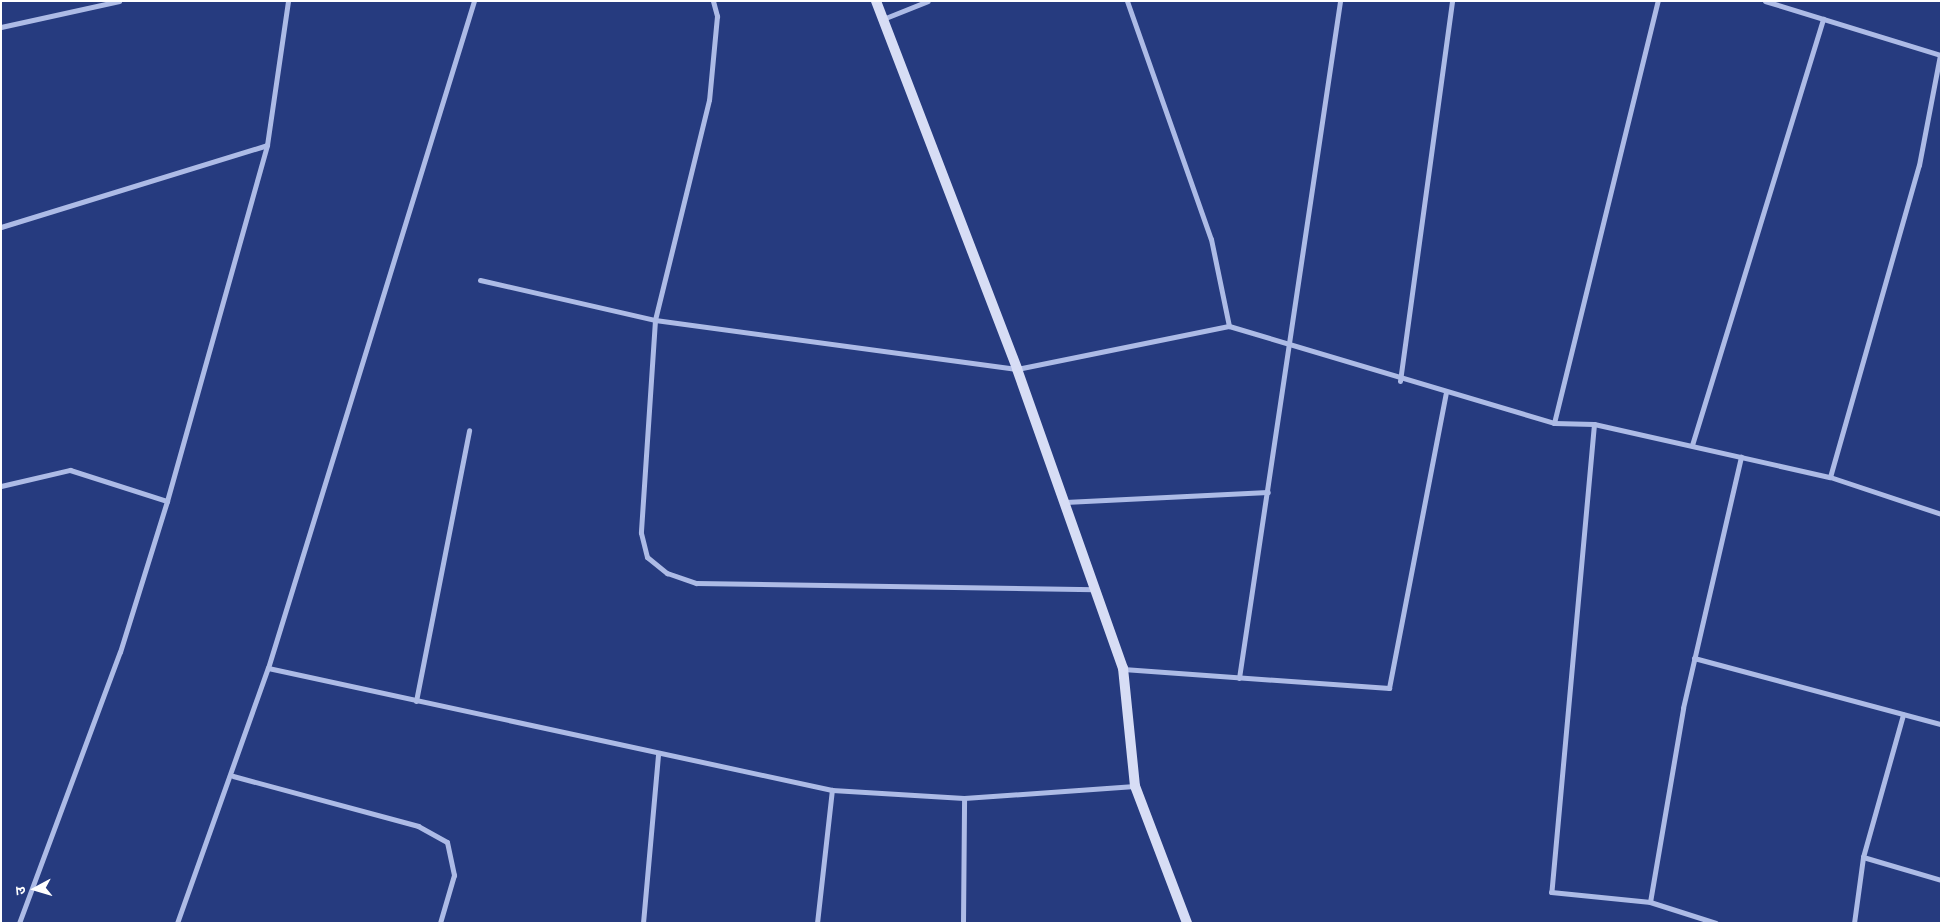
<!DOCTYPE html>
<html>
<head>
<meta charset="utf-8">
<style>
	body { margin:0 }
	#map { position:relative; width:1942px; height:924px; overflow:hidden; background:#263b7f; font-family:"DejaVu Sans","Noto Sans Devanagari",sans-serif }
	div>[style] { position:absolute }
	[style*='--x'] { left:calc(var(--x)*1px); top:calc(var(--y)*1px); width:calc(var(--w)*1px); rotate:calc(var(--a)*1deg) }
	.street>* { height:5px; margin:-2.5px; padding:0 2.5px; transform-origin:2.5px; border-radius:2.5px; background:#adbbe6 }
	.secondary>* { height:10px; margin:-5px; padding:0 5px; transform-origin:5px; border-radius:5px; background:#d7ddf5 }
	span { translate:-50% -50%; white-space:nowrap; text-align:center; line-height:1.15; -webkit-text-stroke:5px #263b7f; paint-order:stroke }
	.frame { position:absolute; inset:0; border:2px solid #fff; pointer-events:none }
	.north { position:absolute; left:10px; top:864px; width:50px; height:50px; -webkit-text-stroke:4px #263b7f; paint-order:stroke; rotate:264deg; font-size:14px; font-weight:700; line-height:20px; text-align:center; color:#fff }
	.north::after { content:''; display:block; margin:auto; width:18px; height:22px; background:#fff; clip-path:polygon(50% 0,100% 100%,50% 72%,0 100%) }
</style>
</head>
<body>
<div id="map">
	<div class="street">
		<div style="--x:713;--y:1;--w:16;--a:75"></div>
		<div style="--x:717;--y:16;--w:84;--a:95.4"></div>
		<div style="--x:709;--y:100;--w:227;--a:103.8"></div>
		<div style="--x:655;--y:320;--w:213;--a:93.8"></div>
		<div style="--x:641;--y:533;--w:25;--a:76"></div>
		<div style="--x:647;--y:557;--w:26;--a:39"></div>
		<div style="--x:667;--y:573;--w:31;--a:19"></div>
		<div style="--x:696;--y:583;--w:399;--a:0.9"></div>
		<div style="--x:1127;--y:1;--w:252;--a:70.6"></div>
		<div style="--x:1211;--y:239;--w:89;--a:78.3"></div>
		<div style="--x:1765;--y:1;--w:184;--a:17.1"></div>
		<div style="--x:883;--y:19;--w:48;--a:-21.8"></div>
		<div style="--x:1;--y:27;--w:121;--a:-12.4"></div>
		<div style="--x:1;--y:227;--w:278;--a:-17.1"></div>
		<div style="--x:480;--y:280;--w:180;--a:12.9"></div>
		<div style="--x:655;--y:320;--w:365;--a:7.7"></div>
		<div style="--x:1017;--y:369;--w:216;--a:-11.5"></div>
		<div style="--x:1229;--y:326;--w:339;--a:16.6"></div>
		<div style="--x:1554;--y:423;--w:40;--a:1.4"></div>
		<div style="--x:1594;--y:424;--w:242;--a:12.7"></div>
		<div style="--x:1830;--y:477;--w:117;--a:18.4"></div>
		<div style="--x:1400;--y:381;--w:384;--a:-82.2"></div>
		<div style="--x:1554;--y:423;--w:435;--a:-76.2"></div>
		<div style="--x:1594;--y:424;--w:470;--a:95.2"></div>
		<div style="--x:1551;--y:892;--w:100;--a:5.8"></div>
		<div style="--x:1650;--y:902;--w:69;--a:17.7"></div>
		<div style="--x:1692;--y:445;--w:446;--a:-72.9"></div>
		<div style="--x:1830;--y:477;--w:324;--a:-74.1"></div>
		<div style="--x:1919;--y:165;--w:112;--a:-79.2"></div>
		<div style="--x:1;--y:486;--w:71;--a:-13.1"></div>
		<div style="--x:70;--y:470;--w:102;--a:17.7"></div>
		<div style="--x:1065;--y:502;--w:203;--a:-2.8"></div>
		<div style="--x:1694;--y:658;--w:256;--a:15"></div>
		<div style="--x:268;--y:668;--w:577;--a:12.21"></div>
		<div style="--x:832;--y:790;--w:132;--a:3.5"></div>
		<div style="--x:964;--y:798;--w:171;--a:-4"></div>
		<div style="--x:1123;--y:669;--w:267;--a:4.1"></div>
		<div style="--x:1389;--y:688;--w:300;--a:-79.1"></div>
		<div style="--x:1239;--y:678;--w:684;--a:-81.51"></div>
		<div style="--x:416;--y:701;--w:276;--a:-78.9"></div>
		<div style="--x:233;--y:776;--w:192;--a:15.1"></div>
		<div style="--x:418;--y:826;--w:33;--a:29"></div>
		<div style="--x:447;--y:842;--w:34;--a:78"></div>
		<div style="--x:454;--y:875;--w:50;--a:106.3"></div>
		<div style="--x:1863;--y:857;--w:81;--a:16.4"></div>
		<div style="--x:1650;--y:902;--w:197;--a:-80.3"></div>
		<div style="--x:1683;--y:708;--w:258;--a:-77"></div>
		<div style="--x:19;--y:923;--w:289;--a:-69.6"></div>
		<div style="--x:120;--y:652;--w:158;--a:-72.7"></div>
		<div style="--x:167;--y:501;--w:370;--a:-74.3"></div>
		<div style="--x:267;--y:145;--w:146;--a:-81.7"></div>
		<div style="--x:177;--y:923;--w:271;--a:-70.4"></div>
		<div style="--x:268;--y:668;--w:698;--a:-72.84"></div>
		<div style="--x:643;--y:923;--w:170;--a:-84.9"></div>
		<div style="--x:817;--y:923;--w:134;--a:-83.6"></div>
		<div style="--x:963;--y:923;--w:125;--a:-89.5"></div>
		<div style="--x:1854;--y:923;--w:67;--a:-82.2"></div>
		<div style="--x:1863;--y:857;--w:148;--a:-74.3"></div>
	</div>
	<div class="secondary">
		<div style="--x:876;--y:1;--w:394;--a:69"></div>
		<div style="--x:1017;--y:369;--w:317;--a:70.5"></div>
		<div style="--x:1123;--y:668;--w:119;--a:84.2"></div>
		<div style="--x:1135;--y:786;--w:147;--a:69.2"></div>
	</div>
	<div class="frame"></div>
	<div class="north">उ</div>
</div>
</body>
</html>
